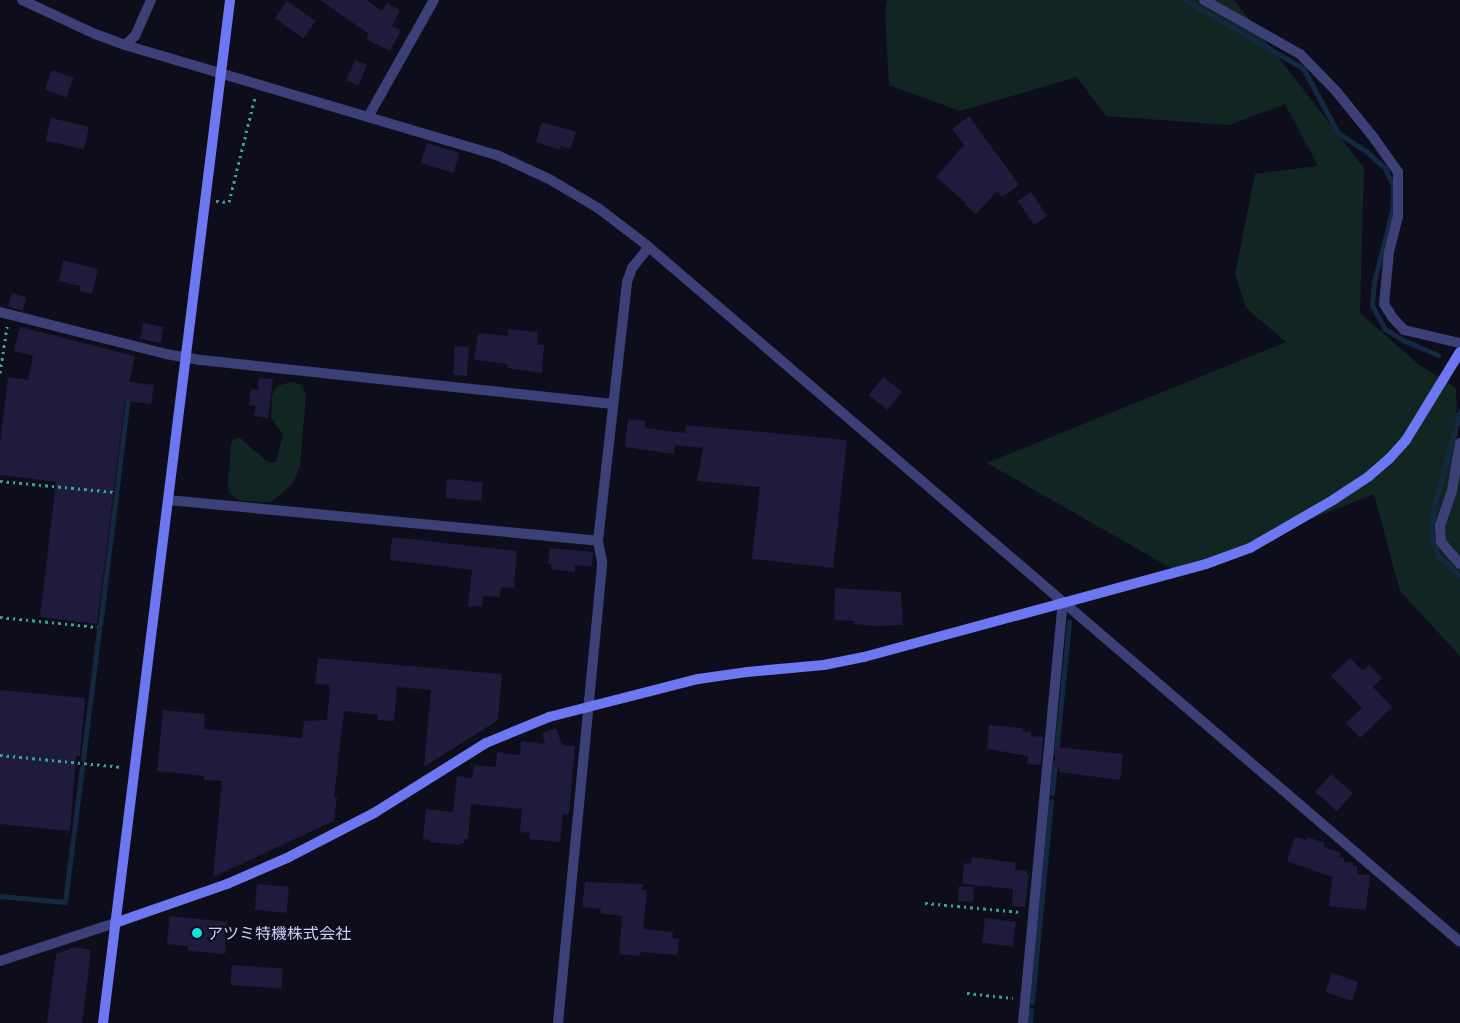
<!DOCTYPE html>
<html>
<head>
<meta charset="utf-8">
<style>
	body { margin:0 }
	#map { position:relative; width:1460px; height:1023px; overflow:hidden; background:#0e0d1c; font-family:"Noto Sans","Noto Sans JP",sans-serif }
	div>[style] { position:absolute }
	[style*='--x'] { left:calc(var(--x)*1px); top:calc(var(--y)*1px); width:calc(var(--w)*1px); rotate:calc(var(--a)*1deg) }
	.green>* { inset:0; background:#112623 }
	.stream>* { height:5px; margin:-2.5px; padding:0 2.5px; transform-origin:2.5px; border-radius:2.5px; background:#122941 }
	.building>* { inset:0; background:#1e1b3c; transform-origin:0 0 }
	.path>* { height:3px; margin-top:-1.5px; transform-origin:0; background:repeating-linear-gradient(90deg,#38a492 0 2.5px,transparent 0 6.5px) }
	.street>* { height:10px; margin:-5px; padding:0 5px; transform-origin:5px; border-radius:5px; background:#3d4077 }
	.secondary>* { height:10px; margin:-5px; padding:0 5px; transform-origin:5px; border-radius:5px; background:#6d77f1 }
	.dots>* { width:14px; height:14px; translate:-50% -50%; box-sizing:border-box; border:2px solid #0e0d1c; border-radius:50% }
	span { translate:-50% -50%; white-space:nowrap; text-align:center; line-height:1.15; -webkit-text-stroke:4px #0e0d1c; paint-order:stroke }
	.poi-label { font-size:16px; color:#cecdfa }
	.left { translate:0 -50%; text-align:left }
</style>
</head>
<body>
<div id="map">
	<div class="green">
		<div style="clip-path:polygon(887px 0,1234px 0,1364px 168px,1360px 313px,1418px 364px,1456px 388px,1458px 450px,1460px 444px,1460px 656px,1400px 591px,1374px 494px,1178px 572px,987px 463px,1286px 342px,1246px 308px,1235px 274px,1255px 174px,1318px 166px,1285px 104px,1229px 125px,1106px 116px,1077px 77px,960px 111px,889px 85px,885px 13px)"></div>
		<div style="clip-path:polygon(291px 382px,302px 385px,306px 394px,300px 466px,296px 476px,291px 485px,271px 502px,242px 501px,235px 498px,229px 492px,228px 484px,231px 443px,234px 439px,239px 437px,266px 461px,272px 463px,276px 462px,283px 435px,271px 417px,272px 395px,277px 386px)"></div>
	</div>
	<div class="stream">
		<div style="--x:1185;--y:0;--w:136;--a:30"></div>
		<div style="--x:1303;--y:68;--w:74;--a:61.7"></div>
		<div style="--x:1338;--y:133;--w:33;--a:33"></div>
		<div style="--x:1366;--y:151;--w:25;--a:42"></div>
		<div style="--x:1385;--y:168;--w:20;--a:66"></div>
		<div style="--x:1393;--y:186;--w:25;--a:92"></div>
		<div style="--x:1392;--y:211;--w:73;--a:104.2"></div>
		<div style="--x:1374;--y:282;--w:23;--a:95"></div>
		<div style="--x:1372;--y:305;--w:27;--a:62"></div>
		<div style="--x:1385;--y:329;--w:23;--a:31"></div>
		<div style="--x:1405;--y:341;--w:36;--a:23"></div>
		<div style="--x:1460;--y:411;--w:98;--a:105.3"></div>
		<div style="--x:1434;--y:506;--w:27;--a:96"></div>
		<div style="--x:1431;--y:533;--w:24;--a:73"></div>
		<div style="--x:1438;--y:556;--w:30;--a:42"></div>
		<div style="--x:100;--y:625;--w:231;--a:-83"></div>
		<div style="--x:1056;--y:753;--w:132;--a:-84.3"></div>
		<div style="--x:83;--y:759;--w:130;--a:-82.9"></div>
		<div style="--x:1052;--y:793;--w:31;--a:-84"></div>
		<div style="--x:0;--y:896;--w:65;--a:5.3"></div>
		<div style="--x:65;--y:902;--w:136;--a:-82.8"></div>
		<div style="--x:1032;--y:1002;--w:202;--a:-84.6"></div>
		<div style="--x:1030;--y:1023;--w:13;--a:-86"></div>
	</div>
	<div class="building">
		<div style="clip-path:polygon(320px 0,366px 0,382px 11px,387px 3px,400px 10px,392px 26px,401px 30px,390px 51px,366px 39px,369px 34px)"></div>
		<div style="left:287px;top:1px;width:35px;height:21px;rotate:35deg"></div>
		<div style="left:355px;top:60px;width:13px;height:22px;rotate:23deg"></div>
		<div style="left:52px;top:70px;width:23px;height:21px;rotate:20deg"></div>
		<div style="clip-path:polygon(969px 116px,1019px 185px,1002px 197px,997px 191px,976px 214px,964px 204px,966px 203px,936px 177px,964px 145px,952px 129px)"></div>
		<div style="left:51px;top:118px;width:39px;height:23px;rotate:13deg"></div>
		<div style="clip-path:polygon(542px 122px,576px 132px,570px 149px,561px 146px,560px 150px,536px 142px)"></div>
		<div style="left:427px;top:143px;width:34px;height:21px;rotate:17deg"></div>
		<div style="left:1031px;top:192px;width:29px;height:16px;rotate:56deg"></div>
		<div style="clip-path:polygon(63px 260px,98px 269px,92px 294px,79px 291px,80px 286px,59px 281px)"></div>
		<div style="left:12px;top:293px;width:15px;height:14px;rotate:16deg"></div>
		<div style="left:143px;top:323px;width:21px;height:16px;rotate:11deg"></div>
		<div style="clip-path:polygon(20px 327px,135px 356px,129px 382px,154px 385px,151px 404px,125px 401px,97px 624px,40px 617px,56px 482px,0 475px,0 443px,8px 377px,28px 380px,33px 356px,14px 351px)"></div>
		<div style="clip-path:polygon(508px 329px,538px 332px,537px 345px,544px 345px,542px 373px,507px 368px,508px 364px,474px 360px,478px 333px,508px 336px)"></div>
		<div style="left:455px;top:346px;width:14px;height:29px;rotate:4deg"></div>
		<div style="left:883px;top:377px;width:24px;height:23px;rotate:38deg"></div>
		<div style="clip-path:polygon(259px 378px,273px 379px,268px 418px,254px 416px,256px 406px,249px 405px,251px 389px,258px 390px)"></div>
		<div style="clip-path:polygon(628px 419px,646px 421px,645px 428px,685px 433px,686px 425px,847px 440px,833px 568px,752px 559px,760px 487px,697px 481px,703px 448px,675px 445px,674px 454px,625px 447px)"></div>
		<div style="left:447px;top:479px;width:36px;height:19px;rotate:5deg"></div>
		<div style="clip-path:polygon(392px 537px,517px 551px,514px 588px,501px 587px,500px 597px,483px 596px,482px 607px,468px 606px,472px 570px,390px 560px)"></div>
		<div style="clip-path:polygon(550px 548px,593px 552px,592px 567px,575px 565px,575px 572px,551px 569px,551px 564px,548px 564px)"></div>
		<div style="clip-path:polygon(835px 588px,901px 592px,903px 625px,875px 626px,854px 624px,854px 621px,834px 620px)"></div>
		<div style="clip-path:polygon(318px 658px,502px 674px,498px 720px,424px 767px,431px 690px,397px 687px,394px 721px,378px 720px,378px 715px,344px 711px,334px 797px,337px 797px,334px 821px,213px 877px,222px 781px,204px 780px,204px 776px,157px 771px,163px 710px,205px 714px,204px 729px,302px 738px,304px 721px,327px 720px,330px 685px,315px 684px)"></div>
		<div style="clip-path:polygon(1350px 658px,1363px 671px,1369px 665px,1382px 678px,1373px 687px,1392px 707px,1360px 738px,1346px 723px,1362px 708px,1331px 676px)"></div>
		<div style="clip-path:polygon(0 690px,85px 698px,80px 756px,76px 756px,70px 831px,0 824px)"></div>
		<div style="clip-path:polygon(989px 725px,1023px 728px,1023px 731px,1031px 732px,1031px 736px,1043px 737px,1041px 765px,1027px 764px,1028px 756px,987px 749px)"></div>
		<div style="clip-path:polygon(556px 728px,562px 745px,575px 746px,569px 814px,563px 814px,560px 842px,529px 839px,530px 833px,520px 832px,522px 809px,471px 804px,468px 839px,465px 839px,464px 843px,461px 843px,460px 845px,429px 842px,430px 840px,423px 839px,426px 809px,453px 812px,457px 776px,472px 778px,474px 765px,496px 767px,497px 752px,520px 755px,521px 741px,545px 744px,542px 733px)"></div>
		<div style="clip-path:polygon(1056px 747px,1123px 754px,1120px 780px,1059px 772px,1059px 767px,1054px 767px)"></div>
		<div style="left:1331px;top:774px;width:29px;height:24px;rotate:41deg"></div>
		<div style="clip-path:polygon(1295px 837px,1306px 840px,1307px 837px,1325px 843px,1323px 847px,1341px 853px,1339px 858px,1344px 858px,1344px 862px,1353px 863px,1353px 866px,1357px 866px,1357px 874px,1370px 875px,1366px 910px,1329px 906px,1332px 877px,1287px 861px)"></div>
		<div style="clip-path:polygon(972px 857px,1016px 863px,1015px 870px,1027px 871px,1027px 874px,1029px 874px,1025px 907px,1012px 906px,1013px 889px,962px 884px,964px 863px,971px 864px)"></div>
		<div style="clip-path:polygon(585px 882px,643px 884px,642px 890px,647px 890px,643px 929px,673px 932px,672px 938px,679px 939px,677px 955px,641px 952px,640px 956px,619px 954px,622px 916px,600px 913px,601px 909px,582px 907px)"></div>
		<div style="left:257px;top:884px;width:32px;height:26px;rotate:5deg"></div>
		<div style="left:959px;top:886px;width:15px;height:15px;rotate:4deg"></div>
		<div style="clip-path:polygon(170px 916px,227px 922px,225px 954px,188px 951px,188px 946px,167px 944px)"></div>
		<div style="left:985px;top:918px;width:31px;height:25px;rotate:7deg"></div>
		<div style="clip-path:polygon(75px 947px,91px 950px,82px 1023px,47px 1023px,56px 954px)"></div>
		<div style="left:232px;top:965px;width:51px;height:20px;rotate:4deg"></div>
		<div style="left:1332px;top:973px;width:28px;height:20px;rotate:19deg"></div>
	</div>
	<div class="path">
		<div style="--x:216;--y:201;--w:13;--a:4"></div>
		<div style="--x:229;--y:202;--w:108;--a:-76.1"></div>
		<div style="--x:0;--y:373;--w:47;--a:-81.3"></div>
		<div style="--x:0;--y:481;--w:115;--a:5.5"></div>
		<div style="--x:0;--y:617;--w:98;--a:5.9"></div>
		<div style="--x:0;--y:755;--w:123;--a:5.6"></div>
		<div style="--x:925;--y:903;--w:96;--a:5.4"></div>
		<div style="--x:967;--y:993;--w:46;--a:6.2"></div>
	</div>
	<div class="street">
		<div style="--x:22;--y:0;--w:81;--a:25"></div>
		<div style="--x:95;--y:34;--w:32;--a:20"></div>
		<div style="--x:125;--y:45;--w:388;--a:16.5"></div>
		<div style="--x:497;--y:155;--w:57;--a:24.8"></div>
		<div style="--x:549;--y:179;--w:57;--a:30.6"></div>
		<div style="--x:598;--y:208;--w:58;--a:37.3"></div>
		<div style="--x:644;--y:243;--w:1074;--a:40.58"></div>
		<div style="--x:1204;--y:0;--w:110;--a:29.4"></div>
		<div style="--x:1300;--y:54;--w:52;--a:45.8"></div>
		<div style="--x:1336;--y:91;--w:60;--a:51"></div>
		<div style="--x:1374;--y:138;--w:42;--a:54.8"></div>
		<div style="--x:1398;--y:172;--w:44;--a:90"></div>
		<div style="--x:1398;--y:216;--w:37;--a:104"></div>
		<div style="--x:1389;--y:252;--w:52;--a:95.5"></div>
		<div style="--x:1384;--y:304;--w:15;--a:58"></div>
		<div style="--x:1392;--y:317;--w:18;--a:47"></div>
		<div style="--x:1404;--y:330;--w:57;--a:13.1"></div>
		<div style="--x:125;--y:45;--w:13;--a:-42"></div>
		<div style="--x:135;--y:36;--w:39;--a:-66"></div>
		<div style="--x:368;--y:117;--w:134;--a:-60.6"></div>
		<div style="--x:0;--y:312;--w:171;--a:14.2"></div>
		<div style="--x:166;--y:354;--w:36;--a:10"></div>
		<div style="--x:201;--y:360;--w:414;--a:6.1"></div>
		<div style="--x:1460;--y:443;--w:49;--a:99.5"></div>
		<div style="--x:1452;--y:491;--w:37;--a:109"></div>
		<div style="--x:1440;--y:526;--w:16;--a:86"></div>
		<div style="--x:1441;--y:542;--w:29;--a:49"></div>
		<div style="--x:168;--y:500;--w:432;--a:5.4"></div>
		<div style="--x:0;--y:961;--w:121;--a:-18.3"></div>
		<div style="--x:558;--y:1023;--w:463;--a:-84.5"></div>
		<div style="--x:602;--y:562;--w:21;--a:-101"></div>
		<div style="--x:598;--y:541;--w:261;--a:-83.6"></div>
		<div style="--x:627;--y:282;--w:15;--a:-70"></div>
		<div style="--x:632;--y:268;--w:27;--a:-51"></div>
		<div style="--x:1023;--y:1023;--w:422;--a:-84.6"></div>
	</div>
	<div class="secondary">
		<div style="--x:115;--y:923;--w:119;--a:-19.2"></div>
		<div style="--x:227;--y:884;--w:65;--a:-23.4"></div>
		<div style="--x:287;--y:858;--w:98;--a:-27.3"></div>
		<div style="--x:374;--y:813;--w:132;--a:-32"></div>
		<div style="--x:486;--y:743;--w:68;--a:-22.4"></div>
		<div style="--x:549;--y:717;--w:154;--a:-14.3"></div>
		<div style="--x:698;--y:679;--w:49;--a:-8.1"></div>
		<div style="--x:747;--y:672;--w:77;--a:-5.2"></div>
		<div style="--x:824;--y:665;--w:41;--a:-11.3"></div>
		<div style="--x:864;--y:657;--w:354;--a:-15.2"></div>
		<div style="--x:1206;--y:564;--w:47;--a:-20"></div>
		<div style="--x:1250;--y:548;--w:96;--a:-30"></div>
		<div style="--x:1333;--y:500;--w:42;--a:-33.3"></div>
		<div style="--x:1368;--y:477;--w:28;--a:-41"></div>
		<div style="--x:1389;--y:459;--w:25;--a:-48"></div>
		<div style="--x:1406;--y:440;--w:103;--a:-58.5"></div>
		<div style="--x:103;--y:1023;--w:1031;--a:-82.92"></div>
	</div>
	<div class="dots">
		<div style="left:197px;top:933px;background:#15dfdf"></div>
	</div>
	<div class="poi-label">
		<span class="left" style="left:207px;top:933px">アツミ特機株式会社</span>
	</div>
</div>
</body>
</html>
